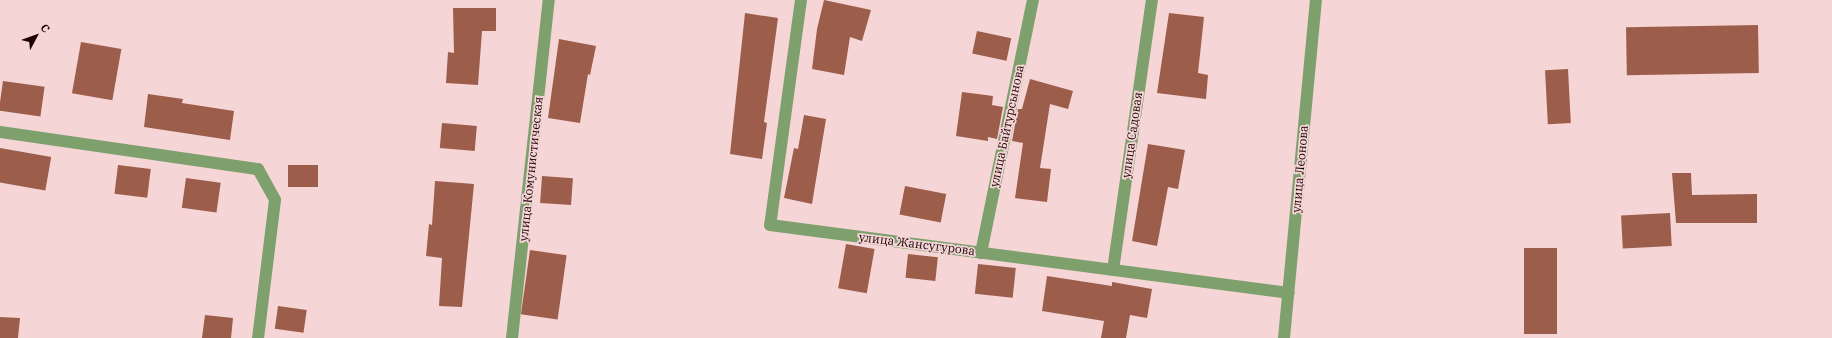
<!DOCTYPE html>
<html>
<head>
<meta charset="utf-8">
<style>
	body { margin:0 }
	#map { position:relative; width:1832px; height:338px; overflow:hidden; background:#f5d5d6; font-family:"IBM Plex Serif",serif }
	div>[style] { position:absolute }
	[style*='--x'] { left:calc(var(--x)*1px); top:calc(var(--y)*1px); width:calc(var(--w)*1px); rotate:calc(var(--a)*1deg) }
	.building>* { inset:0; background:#9d5d4b; transform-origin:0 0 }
	.minor>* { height:12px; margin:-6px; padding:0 6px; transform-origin:6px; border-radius:6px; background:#7da06d }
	span { translate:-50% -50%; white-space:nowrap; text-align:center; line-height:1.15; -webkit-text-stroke:3.5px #f5d5d6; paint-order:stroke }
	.street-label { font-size:12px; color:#1c0406 }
	.north { position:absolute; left:16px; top:16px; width:40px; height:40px; -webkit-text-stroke:3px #f5d5d6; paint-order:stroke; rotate:49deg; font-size:11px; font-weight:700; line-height:16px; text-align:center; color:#1c0406 }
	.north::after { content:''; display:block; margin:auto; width:14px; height:18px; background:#1c0406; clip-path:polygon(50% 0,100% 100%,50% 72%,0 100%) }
</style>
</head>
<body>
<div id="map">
	<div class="building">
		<div style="clip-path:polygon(824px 0,871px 10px,862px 41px,850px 37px,844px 75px,812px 69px,817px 29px)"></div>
		<div style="clip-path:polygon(453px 8px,496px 8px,496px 31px,482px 31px,478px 85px,446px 83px,448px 52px,454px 53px)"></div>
		<div style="clip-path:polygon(745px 13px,778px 18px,764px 122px,767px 123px,762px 159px,730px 154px)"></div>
		<div style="clip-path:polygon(1169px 13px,1204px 17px,1198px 73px,1208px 75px,1206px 99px,1157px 93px)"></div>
		<div style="left:1758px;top:25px;width:48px;height:132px;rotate:89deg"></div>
		<div style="left:977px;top:31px;width:35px;height:23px;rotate:12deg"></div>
		<div style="clip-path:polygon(559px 39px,596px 46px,590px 75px,588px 74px,580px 123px,548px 118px)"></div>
		<div style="left:81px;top:42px;width:41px;height:52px;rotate:10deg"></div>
		<div style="left:1568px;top:69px;width:54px;height:23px;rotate:87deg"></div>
		<div style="clip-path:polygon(1030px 79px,1073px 91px,1068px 109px,1050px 104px,1040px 168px,1051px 169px,1047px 202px,1015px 198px,1023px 143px,1012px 141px,1018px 109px,1022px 109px)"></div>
		<div style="left:3px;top:81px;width:42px;height:30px;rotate:8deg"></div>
		<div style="clip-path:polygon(962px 92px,993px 96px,992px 105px,1003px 107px,997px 139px,988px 137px,988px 141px,956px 136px)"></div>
		<div style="clip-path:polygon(148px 94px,183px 99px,182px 103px,234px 111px,230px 140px,144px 127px)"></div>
		<div style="clip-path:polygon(804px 115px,826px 119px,812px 204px,784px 198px,794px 148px,798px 149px)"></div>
		<div style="left:442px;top:123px;width:35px;height:25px;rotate:5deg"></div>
		<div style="clip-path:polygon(1148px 144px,1185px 150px,1178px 189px,1168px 187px,1157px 246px,1132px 241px)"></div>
		<div style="left:0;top:148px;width:52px;height:34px;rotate:10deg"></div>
		<div style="left:118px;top:165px;width:33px;height:29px;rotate:7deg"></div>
		<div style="left:288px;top:165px;width:30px;height:22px"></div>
		<div style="clip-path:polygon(1672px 173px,1691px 173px,1692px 195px,1757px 194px,1757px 223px,1676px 223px)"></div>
		<div style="left:542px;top:176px;width:31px;height:27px;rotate:4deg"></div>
		<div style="left:186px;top:178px;width:35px;height:30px;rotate:8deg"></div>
		<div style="clip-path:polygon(435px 181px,474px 184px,462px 307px,439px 306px,442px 258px,426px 256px,429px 224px,432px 225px)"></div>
		<div style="left:905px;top:186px;width:42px;height:29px;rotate:11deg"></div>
		<div style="left:1670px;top:213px;width:33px;height:49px;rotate:87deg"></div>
		<div style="left:846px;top:244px;width:29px;height:45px;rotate:10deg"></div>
		<div style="left:1524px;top:248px;width:33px;height:86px"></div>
		<div style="left:530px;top:250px;width:37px;height:65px;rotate:8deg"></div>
		<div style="left:908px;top:254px;width:30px;height:24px;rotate:6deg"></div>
		<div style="left:978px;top:264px;width:38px;height:30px;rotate:6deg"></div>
		<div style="clip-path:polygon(1047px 276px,1112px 286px,1112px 282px,1152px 289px,1147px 318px,1130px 315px,1126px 338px,1101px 338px,1104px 321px,1042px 311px)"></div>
		<div style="left:278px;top:306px;width:29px;height:23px;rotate:8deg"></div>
		<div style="clip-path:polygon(205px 315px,233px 318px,231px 338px,202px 338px)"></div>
		<div style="clip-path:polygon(0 317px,20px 318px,18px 338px,0 338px)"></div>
	</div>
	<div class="minor">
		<div style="--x:801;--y:0;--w:227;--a:97.8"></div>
		<div style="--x:770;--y:225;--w:523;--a:7.46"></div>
		<div style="--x:0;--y:132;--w:261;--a:8.2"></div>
		<div style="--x:258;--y:169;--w:35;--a:61"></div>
		<div style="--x:275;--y:200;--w:139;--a:97"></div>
		<div style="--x:981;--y:253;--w:258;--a:-78.4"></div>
		<div style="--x:1113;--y:270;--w:273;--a:-81.8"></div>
		<div style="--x:512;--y:338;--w:340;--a:-83.8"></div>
		<div style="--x:1284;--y:338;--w:340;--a:-84.6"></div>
	</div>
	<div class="street-label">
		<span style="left:1007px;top:126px;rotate:-78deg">улица Байтурсынова</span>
		<span style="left:1132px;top:135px;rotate:-82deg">улица Садовая</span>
		<span style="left:531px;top:169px;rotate:-84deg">улица Комунистическая</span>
		<span style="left:1300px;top:169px;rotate:-85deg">улица Леонова</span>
		<span style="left:917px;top:244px;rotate:7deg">улица Жансугурова</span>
	</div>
	<div class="north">С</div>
</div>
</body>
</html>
